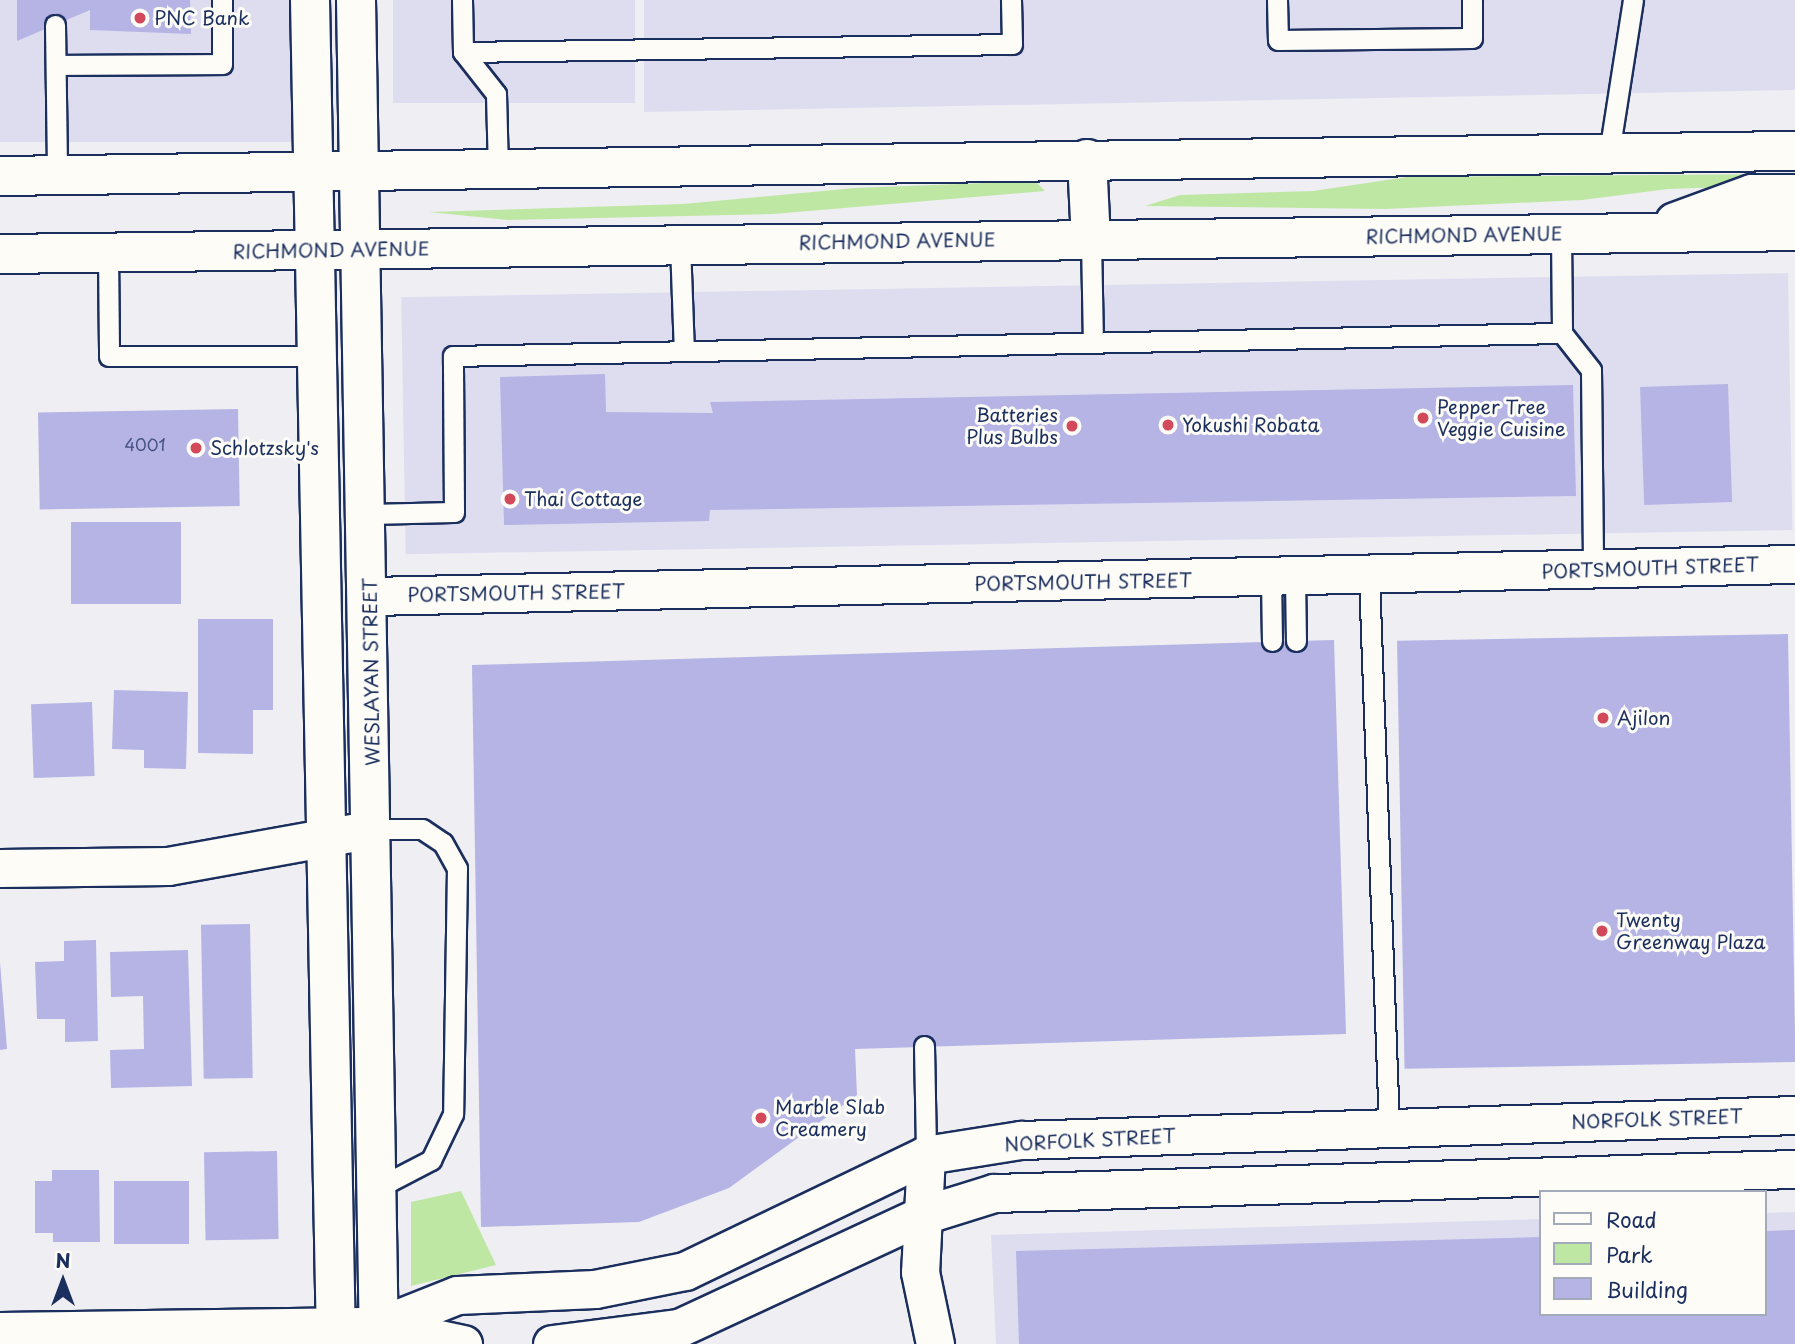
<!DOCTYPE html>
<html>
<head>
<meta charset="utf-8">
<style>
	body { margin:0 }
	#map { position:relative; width:1795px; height:1344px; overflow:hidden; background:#efeef3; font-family:"Playpen Sans",sans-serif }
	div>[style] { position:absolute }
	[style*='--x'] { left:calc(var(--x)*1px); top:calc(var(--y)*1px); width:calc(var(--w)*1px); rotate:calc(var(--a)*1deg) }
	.built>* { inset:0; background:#deddef; transform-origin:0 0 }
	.green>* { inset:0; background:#bee7a3 }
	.building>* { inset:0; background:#b5b4e5; transform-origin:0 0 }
	.roads { filter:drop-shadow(2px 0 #1b2f5e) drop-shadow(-2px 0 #1b2f5e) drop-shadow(0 2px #1b2f5e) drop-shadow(0 -2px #1b2f5e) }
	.service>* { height:19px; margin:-9.5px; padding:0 9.5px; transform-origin:9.5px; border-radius:9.5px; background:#fdfcf7 }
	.minor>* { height:37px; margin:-18.5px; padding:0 18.5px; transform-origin:18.5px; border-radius:18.5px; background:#fdfcf7 }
	.secondary>* { height:38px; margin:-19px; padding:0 19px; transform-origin:19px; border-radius:19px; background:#fdfcf7 }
	.dots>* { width:19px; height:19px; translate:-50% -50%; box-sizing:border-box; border:4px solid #fdfcf7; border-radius:50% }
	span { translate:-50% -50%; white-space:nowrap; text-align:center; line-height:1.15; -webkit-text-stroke:6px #fdfcf7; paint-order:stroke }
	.number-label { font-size:16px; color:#425080 }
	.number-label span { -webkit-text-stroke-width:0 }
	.poi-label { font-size:19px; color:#1b2f5e }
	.left { translate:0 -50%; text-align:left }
	.right { translate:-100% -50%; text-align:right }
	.street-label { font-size:19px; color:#1b2f5e }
	.legend { position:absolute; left:1539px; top:1190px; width:228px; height:126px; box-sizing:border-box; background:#fdfcf7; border:2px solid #a3aaba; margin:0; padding:9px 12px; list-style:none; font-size:21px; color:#1b2f5e }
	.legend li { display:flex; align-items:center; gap:14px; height:35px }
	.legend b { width:35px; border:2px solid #a3aaba }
	.north { position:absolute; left:28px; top:1246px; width:70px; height:70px; -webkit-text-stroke:5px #fdfcf7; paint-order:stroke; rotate:0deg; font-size:19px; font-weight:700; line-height:28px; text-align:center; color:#1b2f5e }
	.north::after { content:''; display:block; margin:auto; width:24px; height:32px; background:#1b2f5e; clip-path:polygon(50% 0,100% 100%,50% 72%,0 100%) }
</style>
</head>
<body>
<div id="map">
	<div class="built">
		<div style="left:0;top:0;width:291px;height:142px"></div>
		<div style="left:393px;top:0;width:242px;height:103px"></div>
		<div style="clip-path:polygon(644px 0,1795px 0,1795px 90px,644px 112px)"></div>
		<div style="left:1788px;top:273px;width:257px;height:1387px;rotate:89deg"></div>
		<div style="clip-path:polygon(1795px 1212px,1795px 1344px,996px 1344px,991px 1235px,1541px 1219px,1541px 1314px,1765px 1314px,1765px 1213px)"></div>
	</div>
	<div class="green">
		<div style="clip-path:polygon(1789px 174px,1786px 185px,1668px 189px,1582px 200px,1384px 209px,1145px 206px,1180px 195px,1313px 191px,1407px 177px)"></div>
		<div style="clip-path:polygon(1035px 181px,1045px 191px,773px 214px,508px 220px,429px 212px,683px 204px,855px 188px)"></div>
		<div style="clip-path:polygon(461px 1191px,496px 1265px,411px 1286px,411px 1202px)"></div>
	</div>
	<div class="building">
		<div style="clip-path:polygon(17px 0,190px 0,191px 34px,90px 30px,90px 10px,17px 41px)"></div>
		<div style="clip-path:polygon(605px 374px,606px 412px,713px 413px,710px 402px,1573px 385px,1576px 496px,710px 510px,709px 521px,504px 525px,500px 377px)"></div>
		<div style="left:1728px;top:384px;width:118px;height:88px;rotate:88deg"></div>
		<div style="left:238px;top:409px;width:97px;height:200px;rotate:89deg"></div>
		<div style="left:71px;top:522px;width:110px;height:82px"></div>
		<div style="clip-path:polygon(198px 619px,273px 619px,273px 710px,253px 710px,253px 754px,198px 753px)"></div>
		<div style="left:1788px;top:634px;width:428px;height:391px;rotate:89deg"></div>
		<div style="clip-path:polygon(1334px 640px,1346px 1034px,855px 1049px,857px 1095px,729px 1188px,639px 1222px,481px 1227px,472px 665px)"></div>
		<div style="clip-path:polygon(114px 690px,188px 692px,186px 769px,144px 768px,144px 750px,112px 749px)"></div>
		<div style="left:92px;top:702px;width:74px;height:61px;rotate:88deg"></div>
		<div style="left:250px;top:924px;width:154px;height:49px;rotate:89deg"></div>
		<div style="clip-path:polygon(96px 940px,98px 1041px,65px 1042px,65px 1019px,37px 1019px,35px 962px,64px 961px,64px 941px)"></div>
		<div style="clip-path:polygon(188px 950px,192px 1086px,111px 1088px,110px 1050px,144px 1049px,143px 996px,111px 997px,110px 952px)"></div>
		<div style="clip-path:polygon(0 962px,7px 1049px,0 1050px)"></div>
		<div style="left:277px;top:1151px;width:88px;height:73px;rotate:89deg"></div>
		<div style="clip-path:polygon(52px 1170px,99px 1170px,100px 1242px,53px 1242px,53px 1233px,35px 1233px,35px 1181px,52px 1181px)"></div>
		<div style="left:189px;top:1181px;width:63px;height:75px;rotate:90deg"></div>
		<div style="clip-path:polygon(1795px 1230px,1795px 1344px,1019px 1344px,1016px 1251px,1541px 1237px,1541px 1314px,1765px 1314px,1765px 1231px)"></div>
	</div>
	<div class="roads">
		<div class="service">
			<div style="--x:462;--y:0;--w:52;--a:88.9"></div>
			<div style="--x:463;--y:52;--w:53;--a:51.8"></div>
			<div style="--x:496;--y:94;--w:75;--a:88.5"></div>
			<div style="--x:1277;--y:0;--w:40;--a:88.6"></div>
			<div style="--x:1278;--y:40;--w:194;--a:-0.6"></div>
			<div style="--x:1472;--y:38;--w:38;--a:-90"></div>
			<div style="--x:55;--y:25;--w:150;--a:89.2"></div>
			<div style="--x:463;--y:52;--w:549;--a:-0.83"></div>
			<div style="--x:1012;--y:44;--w:44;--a:-91.3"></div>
			<div style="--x:57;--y:65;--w:165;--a:-0.3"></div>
			<div style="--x:222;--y:64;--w:64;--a:-90"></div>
			<div style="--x:1609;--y:153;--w:155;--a:-81.1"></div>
			<div style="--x:1561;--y:234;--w:99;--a:89.4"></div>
			<div style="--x:1562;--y:333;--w:47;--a:51.9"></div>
			<div style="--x:1591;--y:370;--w:200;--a:89.4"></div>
			<div style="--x:1091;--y:240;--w:102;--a:88.9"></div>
			<div style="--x:680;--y:244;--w:107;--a:87.9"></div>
			<div style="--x:108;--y:253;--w:103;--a:89.4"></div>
			<div style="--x:109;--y:356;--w:207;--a:0"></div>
			<div style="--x:368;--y:514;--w:86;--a:-1.3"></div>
			<div style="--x:454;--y:512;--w:156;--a:-90.4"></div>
			<div style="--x:453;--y:356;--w:1109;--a:-1.19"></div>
			<div style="--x:1369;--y:577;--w:551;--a:87.92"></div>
			<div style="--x:1271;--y:578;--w:63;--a:89.1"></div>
			<div style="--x:1295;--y:578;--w:63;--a:89.1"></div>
			<div style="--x:373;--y:829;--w:49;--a:0"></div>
			<div style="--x:422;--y:829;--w:25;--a:34"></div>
			<div style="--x:443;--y:843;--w:29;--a:61"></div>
			<div style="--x:457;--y:868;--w:246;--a:90.9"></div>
			<div style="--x:453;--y:1114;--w:51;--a:115.6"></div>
			<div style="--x:431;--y:1160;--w:61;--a:152.6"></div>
			<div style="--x:924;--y:1046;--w:109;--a:88.9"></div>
		</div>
		<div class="minor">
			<div style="--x:371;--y:596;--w:1424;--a:-1.29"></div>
			<div style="--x:0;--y:868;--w:168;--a:-0.7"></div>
			<div style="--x:168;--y:866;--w:208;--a:-10.2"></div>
			<div style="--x:926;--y:1155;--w:117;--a:92.9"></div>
			<div style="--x:920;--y:1272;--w:74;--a:78.2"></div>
			<div style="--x:379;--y:1326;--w:84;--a:-21.7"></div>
			<div style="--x:457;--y:1295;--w:138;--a:-2.5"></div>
			<div style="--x:595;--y:1289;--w:92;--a:-11.3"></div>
			<div style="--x:685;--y:1271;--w:267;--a:-25.7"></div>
			<div style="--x:926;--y:1155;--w:96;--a:-9"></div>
			<div style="--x:1021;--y:1140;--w:774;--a:-1.85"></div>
			<div style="--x:0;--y:1331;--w:379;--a:-0.8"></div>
			<div style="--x:379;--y:1326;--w:86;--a:12.1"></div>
			<div style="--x:552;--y:1344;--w:128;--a:-7.2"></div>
			<div style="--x:679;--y:1328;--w:266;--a:-24.9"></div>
			<div style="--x:920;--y:1216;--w:77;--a:-17.3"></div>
			<div style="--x:994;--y:1193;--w:801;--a:-1.72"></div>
		</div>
		<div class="secondary">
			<div style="--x:310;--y:0;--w:1344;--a:88.89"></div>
			<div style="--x:356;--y:0;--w:1344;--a:89.02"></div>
			<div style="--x:1087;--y:159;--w:81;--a:87.2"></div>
			<div style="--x:0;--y:176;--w:1795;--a:-0.8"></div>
			<div style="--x:1675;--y:222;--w:82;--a:-20"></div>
			<div style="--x:1752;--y:194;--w:43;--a:0"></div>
			<div style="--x:0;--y:254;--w:1795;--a:-0.73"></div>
		</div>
	</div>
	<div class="dots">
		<div style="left:140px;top:18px;background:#d1495b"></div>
		<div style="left:1423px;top:418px;background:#d1495b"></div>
		<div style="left:1168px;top:425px;background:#d1495b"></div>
		<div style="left:1072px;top:426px;background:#d1495b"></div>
		<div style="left:196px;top:448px;background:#d1495b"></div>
		<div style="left:510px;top:499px;background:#d1495b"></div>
		<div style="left:1603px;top:718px;background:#d1495b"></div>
		<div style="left:1602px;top:931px;background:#d1495b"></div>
		<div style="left:761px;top:1118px;background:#d1495b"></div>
	</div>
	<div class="number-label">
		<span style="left:145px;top:444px">4001</span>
	</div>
	<div class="poi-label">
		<span class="left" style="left:154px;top:18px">PNC Bank</span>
		<span class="left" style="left:1437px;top:418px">Pepper Tree<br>Veggie Cuisine</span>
		<span class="right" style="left:1058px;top:426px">Batteries<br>Plus Bulbs</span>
		<span class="left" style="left:1182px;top:425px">Yokushi Robata</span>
		<span class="left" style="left:210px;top:448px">Schlotzsky's</span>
		<span class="left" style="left:524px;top:499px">Thai Cottage</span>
		<span class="left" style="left:1617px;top:718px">Ajilon</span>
		<span class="left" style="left:1616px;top:931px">Twenty<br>Greenway Plaza</span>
		<span class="left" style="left:775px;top:1118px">Marble Slab<br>Creamery</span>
	</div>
	<div class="street-label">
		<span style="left:1464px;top:235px;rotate:-1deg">RICHMOND AVENUE</span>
		<span style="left:897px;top:241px;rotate:-1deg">RICHMOND AVENUE</span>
		<span style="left:331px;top:250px;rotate:-1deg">RICHMOND AVENUE</span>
		<span style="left:1650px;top:568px;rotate:-2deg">PORTSMOUTH STREET</span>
		<span style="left:1083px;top:582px;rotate:-1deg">PORTSMOUTH STREET</span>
		<span style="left:516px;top:593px;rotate:-1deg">PORTSMOUTH STREET</span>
		<span style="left:371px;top:672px;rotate:-91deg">WESLAYAN STREET</span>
		<span style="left:1657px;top:1119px;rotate:-2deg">NORFOLK STREET</span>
		<span style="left:1090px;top:1140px;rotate:-3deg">NORFOLK STREET</span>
	</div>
	<ul class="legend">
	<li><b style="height:9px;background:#fdfcf7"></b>Road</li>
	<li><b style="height:19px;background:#bee7a3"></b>Park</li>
	<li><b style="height:19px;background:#b5b4e5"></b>Building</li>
	</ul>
	<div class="north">N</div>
</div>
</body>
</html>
